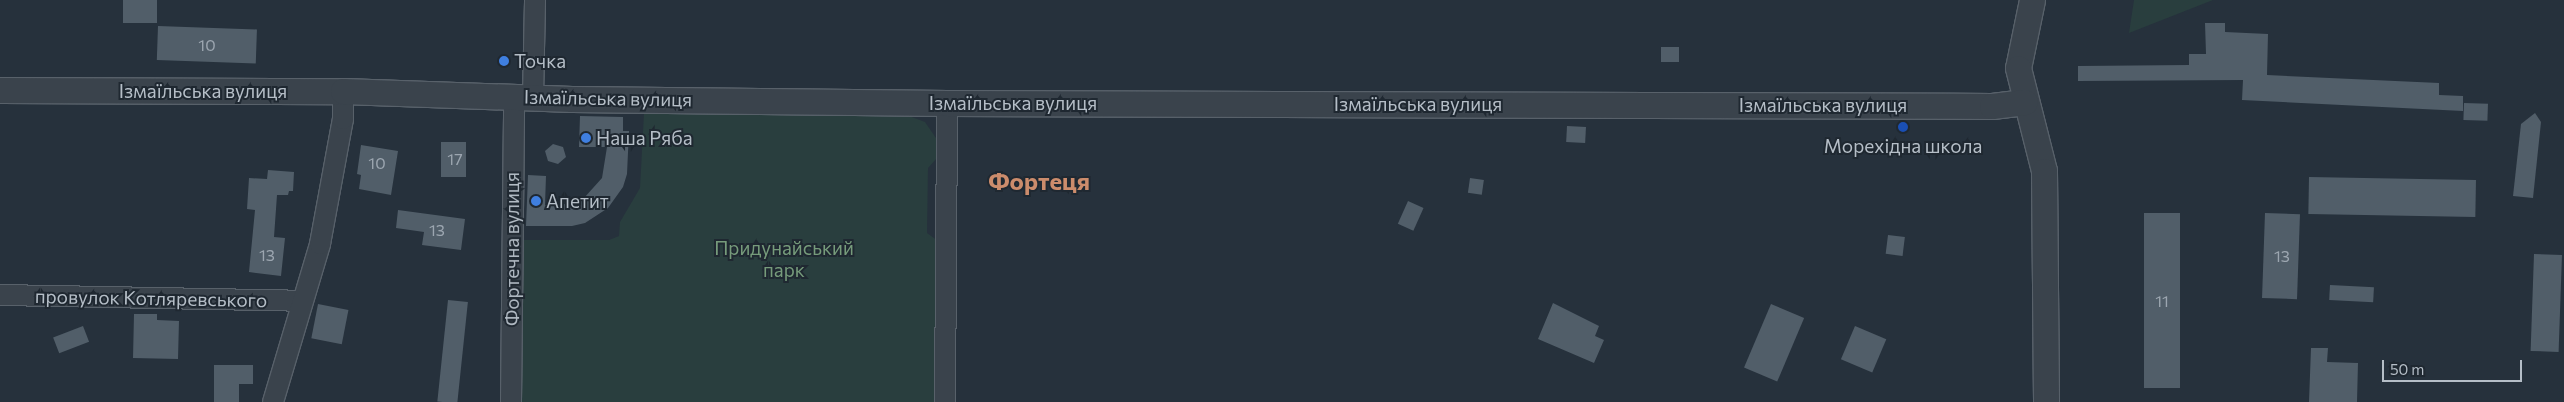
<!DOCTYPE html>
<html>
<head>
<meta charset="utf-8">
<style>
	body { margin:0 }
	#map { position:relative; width:2564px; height:402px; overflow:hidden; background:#26313c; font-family:Commissioner,sans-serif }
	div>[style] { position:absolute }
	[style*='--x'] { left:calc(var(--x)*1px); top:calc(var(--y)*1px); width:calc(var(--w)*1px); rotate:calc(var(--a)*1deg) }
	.green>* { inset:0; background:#293e3e }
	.building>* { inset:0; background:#515e69; transform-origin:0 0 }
	.roads { filter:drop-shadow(1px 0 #58616a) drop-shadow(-1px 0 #58616a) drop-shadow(0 1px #58616a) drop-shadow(0 -1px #58616a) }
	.minor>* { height:20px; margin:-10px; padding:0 10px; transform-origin:10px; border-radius:10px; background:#3a434c }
	.tertiary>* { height:25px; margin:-12.5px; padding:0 12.5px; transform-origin:12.5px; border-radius:12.5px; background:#3a434c }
	.dots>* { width:14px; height:14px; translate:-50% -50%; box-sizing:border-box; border:2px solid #1f2831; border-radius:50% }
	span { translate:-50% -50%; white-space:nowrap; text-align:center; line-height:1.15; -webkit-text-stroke:4px #1f2831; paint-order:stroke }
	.number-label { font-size:16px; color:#9ca6b0 }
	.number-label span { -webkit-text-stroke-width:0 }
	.poi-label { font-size:19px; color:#b5bec7 }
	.left { translate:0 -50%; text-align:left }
	.street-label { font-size:19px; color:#b5bec7 }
	.park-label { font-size:19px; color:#769b7b }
	.district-label { font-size:24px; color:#cc8c6c; font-weight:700 }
	.scale { position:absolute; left:2382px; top:360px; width:140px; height:22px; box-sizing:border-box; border:2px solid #b5bec7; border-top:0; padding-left:6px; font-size:15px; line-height:18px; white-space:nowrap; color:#b5bec7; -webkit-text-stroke:4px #1f2831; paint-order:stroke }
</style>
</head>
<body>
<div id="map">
	<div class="green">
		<div style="clip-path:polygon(2134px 0,2213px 0,2129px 33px)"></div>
		<div style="clip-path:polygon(644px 113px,909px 116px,925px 122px,938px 141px,938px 157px,928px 168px,927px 233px,938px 241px,935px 402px,521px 402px,522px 240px,609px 240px,619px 236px,620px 222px,640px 188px)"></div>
	</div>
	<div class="building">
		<div style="left:123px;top:0;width:34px;height:23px"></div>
		<div style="clip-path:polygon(2205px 23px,2225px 23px,2225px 32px,2268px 34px,2267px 75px,2439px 83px,2439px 95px,2463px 96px,2463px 111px,2242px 100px,2243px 80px,2078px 81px,2078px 66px,2189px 65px,2189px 54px,2206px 54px)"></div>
		<div style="left:158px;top:26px;width:99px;height:34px;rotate:2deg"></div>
		<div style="left:1661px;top:47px;width:18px;height:15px"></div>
		<div style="left:2464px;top:103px;width:24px;height:17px;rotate:2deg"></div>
		<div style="clip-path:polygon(2535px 113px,2541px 122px,2533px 198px,2513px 196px,2521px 124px)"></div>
		<div style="clip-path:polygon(580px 116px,623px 117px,623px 131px,629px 131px,627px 174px,623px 187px,608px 208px,585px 223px,572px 226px,526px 226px,528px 175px,546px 176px,545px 205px,566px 204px,584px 198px,602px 178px,607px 147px,579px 147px)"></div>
		<div style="left:1567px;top:126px;width:19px;height:16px;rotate:3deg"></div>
		<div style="left:441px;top:142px;width:25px;height:35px"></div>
		<div style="clip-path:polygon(553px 144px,563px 147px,566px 157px,558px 164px,548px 161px,545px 151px)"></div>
		<div style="clip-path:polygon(361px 145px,398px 151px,391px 195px,359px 189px,361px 175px,357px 174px)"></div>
		<div style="clip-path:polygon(268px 170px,294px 172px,293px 191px,289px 191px,288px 195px,277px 195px,274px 237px,285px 238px,281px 276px,249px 272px,255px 210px,247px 209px,249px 178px,267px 179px)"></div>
		<div style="left:2309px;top:177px;width:167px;height:37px;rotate:1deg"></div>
		<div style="left:1470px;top:178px;width:14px;height:15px;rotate:8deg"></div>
		<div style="left:1408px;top:201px;width:17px;height:25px;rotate:24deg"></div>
		<div style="clip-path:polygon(398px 210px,465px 219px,461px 250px,422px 245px,424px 232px,396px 228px)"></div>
		<div style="left:2144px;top:213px;width:36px;height:175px"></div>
		<div style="left:2265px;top:213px;width:35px;height:85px;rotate:2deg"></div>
		<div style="left:1888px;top:235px;width:17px;height:19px;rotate:7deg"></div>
		<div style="left:2534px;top:254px;width:28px;height:97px;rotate:2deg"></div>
		<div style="left:2330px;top:285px;width:44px;height:15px;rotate:3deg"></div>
		<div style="left:448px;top:300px;width:20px;height:102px;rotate:6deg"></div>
		<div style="clip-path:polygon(1553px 303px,1599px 326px,1595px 336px,1604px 340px,1594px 363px,1538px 339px)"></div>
		<div style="left:318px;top:304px;width:31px;height:35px;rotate:11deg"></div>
		<div style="left:1771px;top:304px;width:36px;height:69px;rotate:23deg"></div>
		<div style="clip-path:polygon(134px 314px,157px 314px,157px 320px,179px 321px,178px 359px,133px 358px)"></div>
		<div style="left:83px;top:326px;width:17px;height:32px;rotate:69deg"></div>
		<div style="left:1855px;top:326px;width:34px;height:36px;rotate:23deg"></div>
		<div style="clip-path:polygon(2311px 348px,2328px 348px,2327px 362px,2358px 363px,2357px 402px,2309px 402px)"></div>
		<div style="clip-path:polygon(214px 365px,253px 365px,253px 384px,239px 384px,239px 402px,214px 402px)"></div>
	</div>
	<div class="roads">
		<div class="minor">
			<div style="--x:533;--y:97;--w:97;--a:-88.8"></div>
			<div style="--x:0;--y:295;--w:302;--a:1.1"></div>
			<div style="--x:273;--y:402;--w:165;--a:-73.4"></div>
			<div style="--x:320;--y:244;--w:127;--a:-79.6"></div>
			<div style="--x:343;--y:119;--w:28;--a:-90"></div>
			<div style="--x:511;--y:402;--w:305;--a:-89.4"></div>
			<div style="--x:945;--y:402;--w:299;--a:-89.6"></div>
		</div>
		<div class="tertiary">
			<div style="--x:2032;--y:0;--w:69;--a:101.6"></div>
			<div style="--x:2018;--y:68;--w:106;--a:75.8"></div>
			<div style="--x:2044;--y:171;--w:231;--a:89.5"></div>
			<div style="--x:0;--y:90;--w:343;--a:0.2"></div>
			<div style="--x:343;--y:91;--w:229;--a:2"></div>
			<div style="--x:572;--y:99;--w:375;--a:0.6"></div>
			<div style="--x:947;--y:103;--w:1045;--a:0.16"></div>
			<div style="--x:1992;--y:106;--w:33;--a:-7"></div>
		</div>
	</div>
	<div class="dots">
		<div style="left:504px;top:61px;background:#3f7fe0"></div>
		<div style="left:1903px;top:127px;background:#1a4fb4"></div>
		<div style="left:586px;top:138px;background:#3f7fe0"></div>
		<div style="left:536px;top:201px;background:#3f7fe0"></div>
	</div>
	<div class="number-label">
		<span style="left:207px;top:45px">10</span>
		<span style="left:455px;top:159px">17</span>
		<span style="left:377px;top:163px">10</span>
		<span style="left:437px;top:230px">13</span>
		<span style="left:267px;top:255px">13</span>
		<span style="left:2282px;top:256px">13</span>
		<span style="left:2162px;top:301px">11</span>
	</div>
	<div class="poi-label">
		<span class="left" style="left:514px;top:61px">Точка</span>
		<span class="left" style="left:596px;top:138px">Наша Ряба</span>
		<span style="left:1903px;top:146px">Морехідна школа</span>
		<span class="left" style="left:546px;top:201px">Апетит</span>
	</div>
	<div class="street-label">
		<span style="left:203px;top:91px">Ізмаїльська вулиця</span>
		<span style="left:608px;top:98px;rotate:1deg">Ізмаїльська вулиця</span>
		<span style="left:1013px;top:103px">Ізмаїльська вулиця</span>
		<span style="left:1418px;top:104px">Ізмаїльська вулиця</span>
		<span style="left:1823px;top:105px">Ізмаїльська вулиця</span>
		<span style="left:512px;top:249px;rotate:-90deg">Фортечна вулиця</span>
		<span style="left:151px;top:298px;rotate:1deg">провулок Котляревського</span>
	</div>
	<div class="park-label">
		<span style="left:784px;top:259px">Придунайський<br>парк</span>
	</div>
	<div class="district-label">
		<span style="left:1039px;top:181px">Фортеця</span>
	</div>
	<div class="scale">50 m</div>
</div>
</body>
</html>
